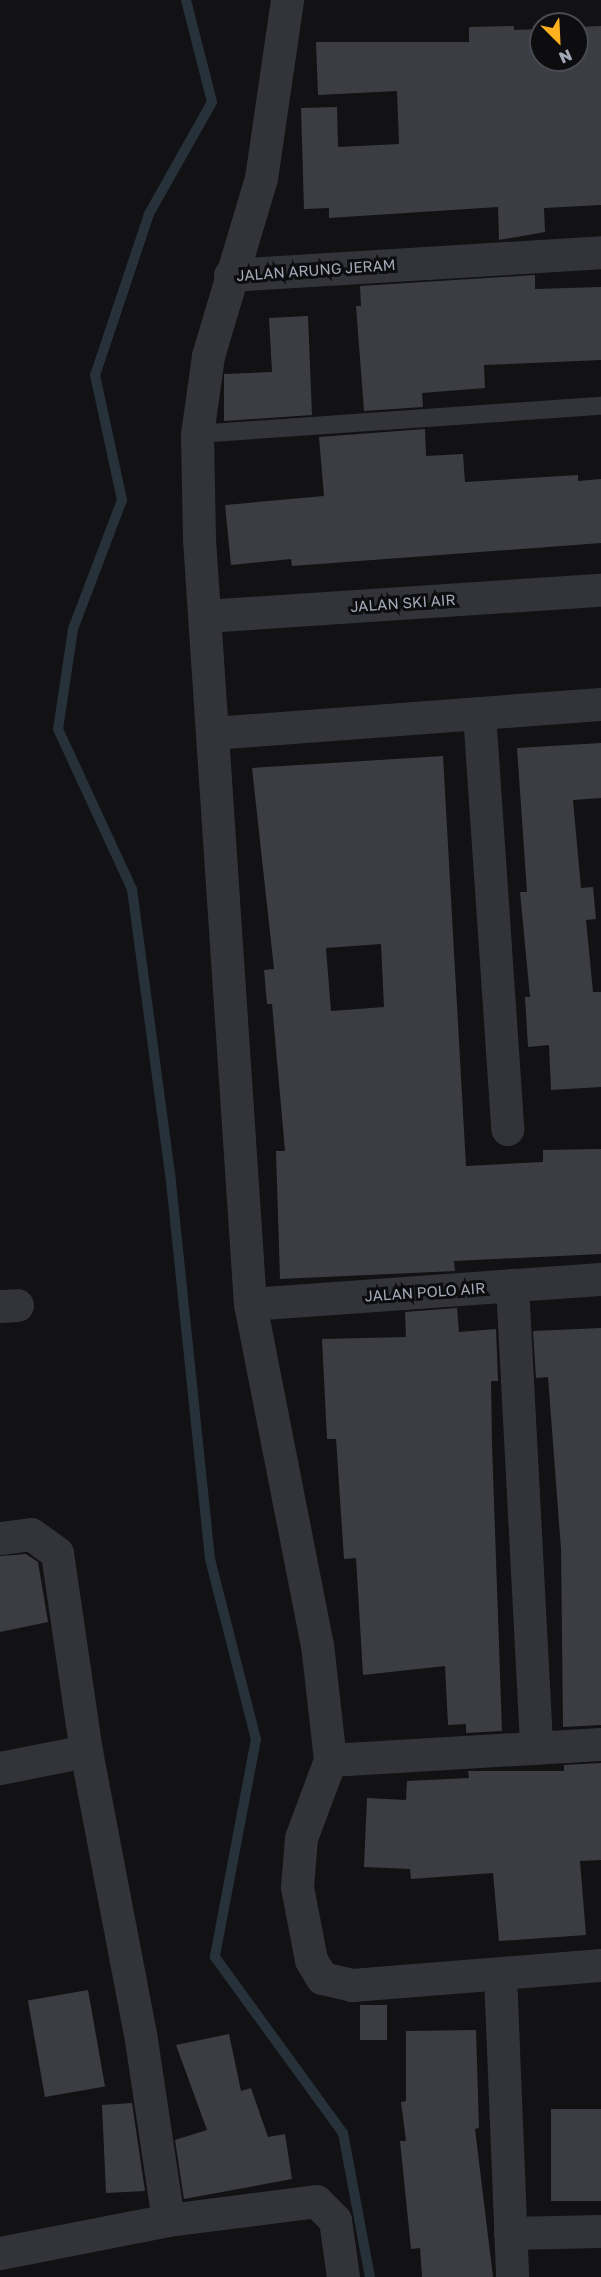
<!DOCTYPE html>
<html>
<head>
<meta charset="utf-8">
<style>
	body { margin:0 }
	#map { position:relative; width:601px; height:2277px; overflow:hidden; background:#121214; font-family:"Golos Text",sans-serif }
	div>[style] { position:absolute }
	[style*='--x'] { left:calc(var(--x)*1px); top:calc(var(--y)*1px); width:calc(var(--w)*1px); rotate:calc(var(--a)*1deg) }
	.stream>* { height:10px; margin:-5px; padding:0 5px; transform-origin:5px; border-radius:5px; background:#273139 }
	.building>* { inset:0; background:#3c3d42; transform-origin:0 0 }
	.lane>* { height:18px; margin:-9px; padding:0 9px; transform-origin:9px; border-radius:9px; background:#333439 }
	.street>* { height:33px; margin:-16.5px; padding:0 16.5px; transform-origin:16.5px; border-radius:16.5px; background:#333439 }
	span { translate:-50% -50%; white-space:nowrap; text-align:center; line-height:1.15; -webkit-text-stroke:6px #0d0d0f; paint-order:stroke }
	.street-label { font-size:15px; color:#a2a8b6 }
	.north { position:absolute; left:529px; top:12px; width:60px; height:60px; box-sizing:border-box; background:#0d0d0f; border:2px solid #494b52; border-radius:50%; rotate:156deg; font-size:16px; font-weight:700; line-height:24px; text-align:center; color:#a2a8b6 }
	.north::after { content:''; display:block; margin:auto; width:21px; height:27px; background:#ffb01f; clip-path:polygon(50% 0,100% 100%,50% 72%,0 100%) }
</style>
</head>
<body>
<div id="map">
	<div class="stream">
		<div style="--x:186;--y:0;--w:105;--a:75.7"></div>
		<div style="--x:212;--y:102;--w:129;--a:119.4"></div>
		<div style="--x:149;--y:214;--w:170;--a:108.5"></div>
		<div style="--x:95;--y:375;--w:128;--a:77.8"></div>
		<div style="--x:122;--y:500;--w:138;--a:110.8"></div>
		<div style="--x:73;--y:629;--w:101;--a:98.5"></div>
		<div style="--x:58;--y:729;--w:176;--a:65.2"></div>
		<div style="--x:132;--y:889;--w:286;--a:82.4"></div>
		<div style="--x:170;--y:1172;--w:389;--a:84.1"></div>
		<div style="--x:210;--y:1559;--w:186;--a:75.7"></div>
		<div style="--x:256;--y:1739;--w:222;--a:100.7"></div>
		<div style="--x:215;--y:1957;--w:218;--a:54"></div>
		<div style="--x:343;--y:2133;--w:147;--a:79.4"></div>
	</div>
	<div class="building">
		<div style="clip-path:polygon(514px 26px,514px 30px,541px 29px,541px 60px,577px 60px,577px 27px,601px 26px,601px 205px,544px 208px,545px 232px,499px 240px,498px 207px,329px 218px,329px 208px,304px 209px,301px 108px,337px 107px,338px 147px,399px 144px,397px 91px,318px 95px,316px 42px,469px 42px,469px 27px)"></div>
		<div style="clip-path:polygon(535px 275px,535px 289px,601px 287px,601px 360px,484px 365px,485px 388px,422px 393px,423px 407px,364px 411px,356px 306px,361px 306px,360px 286px)"></div>
		<div style="clip-path:polygon(308px 316px,312px 415px,224px 421px,224px 374px,272px 372px,269px 318px)"></div>
		<div style="clip-path:polygon(425px 429px,426px 456px,463px 454px,465px 482px,578px 475px,578px 481px,601px 479px,601px 543px,292px 566px,291px 559px,231px 565px,225px 505px,324px 496px,319px 437px)"></div>
		<div style="clip-path:polygon(601px 743px,601px 798px,573px 800px,581px 888px,593px 887px,596px 919px,586px 920px,593px 992px,601px 992px,601px 1087px,551px 1090px,549px 1045px,528px 1047px,525px 997px,530px 997px,520px 892px,527px 892px,517px 748px)"></div>
		<div style="clip-path:polygon(evenodd,443px 756px,466px 1166px,543px 1162px,543px 1150px,601px 1149px,601px 1254px,454px 1261px,455px 1271px,280px 1279px,276px 1151px,285px 1151px,272px 1004px,267px 1004px,264px 970px,274px 969px,252px 768px,443px 756px,381px 944px,384px 1007px,331px 1011px,326px 948px,381px 944px)"></div>
		<div style="clip-path:polygon(457px 1308px,459px 1332px,496px 1329px,498px 1381px,491px 1381px,492px 1444px,502px 1731px,466px 1733px,466px 1724px,448px 1725px,445px 1666px,363px 1675px,356px 1558px,344px 1559px,336px 1439px,327px 1439px,322px 1339px,406px 1337px,405px 1312px)"></div>
		<div style="clip-path:polygon(601px 1328px,601px 1725px,563px 1727px,561px 1549px,548px 1377px,536px 1378px,533px 1331px)"></div>
		<div style="clip-path:polygon(26px 1554px,38px 1562px,48px 1622px,0 1632px,0 1556px)"></div>
		<div style="clip-path:polygon(601px 1763px,601px 1860px,580px 1861px,586px 1935px,499px 1941px,493px 1873px,411px 1879px,410px 1869px,364px 1867px,367px 1798px,406px 1800px,407px 1781px,469px 1778px,468px 1771px,564px 1771px,564px 1765px)"></div>
		<div style="left:88px;top:1990px;width:98px;height:61px;rotate:80deg"></div>
		<div style="left:387px;top:2005px;width:35px;height:27px;rotate:90deg"></div>
		<div style="clip-path:polygon(476px 2030px,479px 2128px,475px 2129px,493px 2277px,422px 2277px,420px 2248px,411px 2249px,400px 2141px,406px 2141px,401px 2102px,406px 2101px,406px 2031px)"></div>
		<div style="clip-path:polygon(229px 2034px,241px 2091px,251px 2088px,268px 2137px,285px 2134px,292px 2179px,184px 2199px,175px 2140px,207px 2130px,176px 2045px)"></div>
		<div style="clip-path:polygon(132px 2103px,145px 2191px,106px 2193px,102px 2105px)"></div>
		<div style="left:601px;top:2109px;width:92px;height:50px;rotate:90deg"></div>
	</div>
	<div class="lane">
		<div style="--x:197;--y:434;--w:405;--a:-4"></div>
	</div>
	<div class="street">
		<div style="--x:287;--y:0;--w:180;--a:98.3"></div>
		<div style="--x:261;--y:178;--w:186;--a:106.6"></div>
		<div style="--x:208;--y:356;--w:79;--a:98"></div>
		<div style="--x:197;--y:434;--w:105;--a:88.9"></div>
		<div style="--x:199;--y:539;--w:767;--a:86.19"></div>
		<div style="--x:250;--y:1304;--w:347;--a:78.9"></div>
		<div style="--x:317;--y:1644;--w:117;--a:83.6"></div>
		<div style="--x:330;--y:1760;--w:83;--a:110.4"></div>
		<div style="--x:301;--y:1838;--w:49;--a:94.7"></div>
		<div style="--x:297;--y:1887;--w:74;--a:79.1"></div>
		<div style="--x:311;--y:1960;--w:21;--a:59"></div>
		<div style="--x:322;--y:1978;--w:31;--a:13"></div>
		<div style="--x:352;--y:1985;--w:250;--a:-4.6"></div>
		<div style="--x:230;--y:275;--w:372;--a:-3.5"></div>
		<div style="--x:205;--y:616;--w:397;--a:-3.8"></div>
		<div style="--x:479;--y:713;--w:417;--a:86.1"></div>
		<div style="--x:213;--y:733;--w:389;--a:-4.3"></div>
		<div style="--x:512;--y:1285;--w:463;--a:87"></div>
		<div style="--x:250;--y:1304;--w:352;--a:-4.1"></div>
		<div style="--x:0;--y:1306;--w:17;--a:-3"></div>
		<div style="--x:0;--y:1538;--w:31;--a:-7"></div>
		<div style="--x:31;--y:1534;--w:32;--a:36"></div>
		<div style="--x:57;--y:1553;--w:200;--a:81.7"></div>
		<div style="--x:86;--y:1751;--w:287;--a:79.2"></div>
		<div style="--x:140;--y:2033;--w:189;--a:81.5"></div>
		<div style="--x:330;--y:1760;--w:271;--a:-3.4"></div>
		<div style="--x:0;--y:1768;--w:88;--a:-11.2"></div>
		<div style="--x:500;--y:1974;--w:303;--a:87.7"></div>
		<div style="--x:510;--y:2233;--w:91;--a:-1.3"></div>
		<div style="--x:0;--y:2253;--w:171;--a:-11.1"></div>
		<div style="--x:168;--y:2220;--w:149;--a:-7.3"></div>
		<div style="--x:316;--y:2201;--w:27;--a:45"></div>
		<div style="--x:335;--y:2220;--w:58;--a:82"></div>
	</div>
	<div class="street-label">
		<span style="left:316px;top:270px;rotate:-4deg">JALAN ARUNG JERAM</span>
		<span style="left:403px;top:603px;rotate:-4deg">JALAN SKI AIR</span>
		<span style="left:425px;top:1292px;rotate:-4deg">JALAN POLO AIR</span>
	</div>
	<div class="north">N</div>
</div>
</body>
</html>
